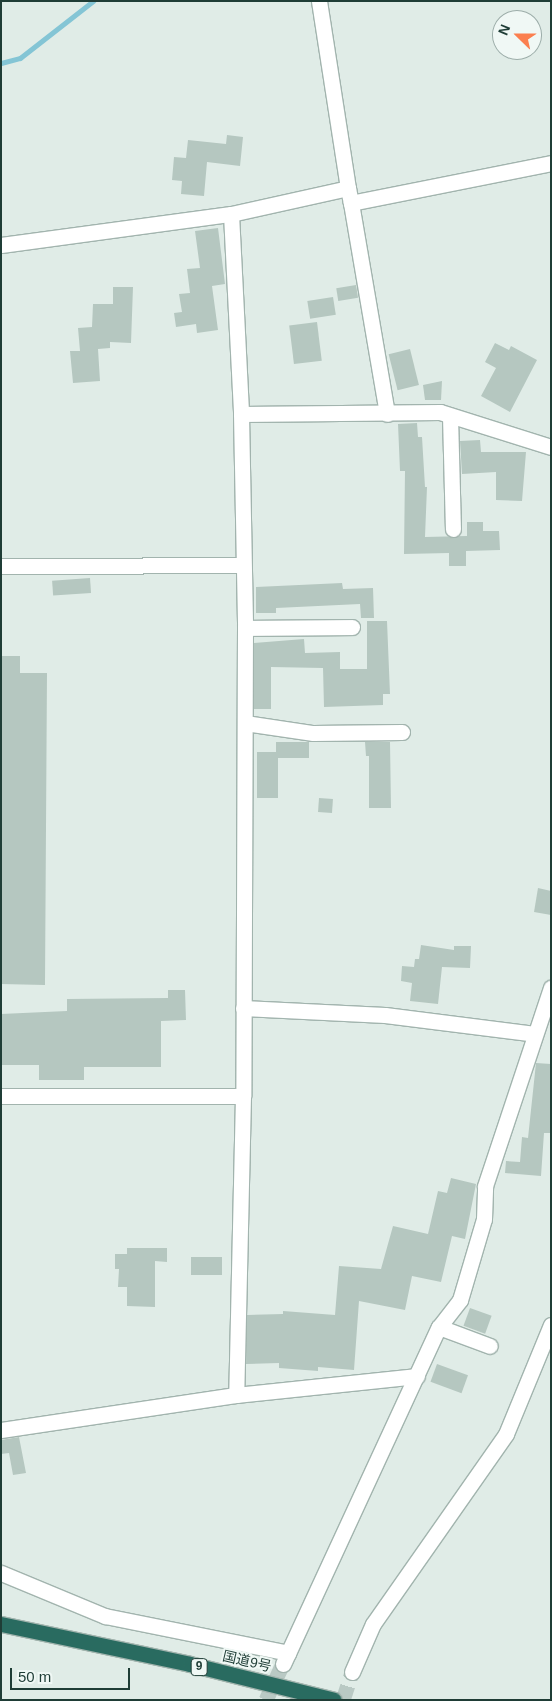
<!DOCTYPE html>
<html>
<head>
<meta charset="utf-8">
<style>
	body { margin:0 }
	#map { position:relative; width:552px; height:1701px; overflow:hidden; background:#e0ece7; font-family:Helvetica,"Noto Sans JP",sans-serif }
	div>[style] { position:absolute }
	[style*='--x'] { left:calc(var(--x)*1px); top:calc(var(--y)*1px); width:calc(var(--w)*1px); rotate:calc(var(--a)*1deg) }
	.stream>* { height:5px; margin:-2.5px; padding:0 2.5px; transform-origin:2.5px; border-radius:2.5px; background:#84c5d5 }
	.building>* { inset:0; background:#b5c7c0; transform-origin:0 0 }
	.street-tunnel>* { height:15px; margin-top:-7.5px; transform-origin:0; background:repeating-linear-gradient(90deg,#b9c9c4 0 15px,transparent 0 23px) }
	.roads { filter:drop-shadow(1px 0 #a2b4ae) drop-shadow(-1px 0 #a2b4ae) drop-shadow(0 1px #a2b4ae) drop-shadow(0 -1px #a2b4ae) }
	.street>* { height:15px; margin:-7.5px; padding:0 7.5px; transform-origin:7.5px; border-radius:7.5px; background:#fff }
	.highway>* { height:15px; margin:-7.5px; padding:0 7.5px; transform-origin:7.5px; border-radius:7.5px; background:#296b60 }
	span { translate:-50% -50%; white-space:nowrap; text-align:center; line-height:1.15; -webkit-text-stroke:4px #f0f8f5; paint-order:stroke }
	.shield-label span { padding:1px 4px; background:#f0f8f5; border:1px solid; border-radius:4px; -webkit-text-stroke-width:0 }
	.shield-label { font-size:12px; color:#1f3d36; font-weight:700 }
	.street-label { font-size:14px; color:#1f3d36 }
	.frame { position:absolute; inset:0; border:2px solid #1f3d36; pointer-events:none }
	.north { position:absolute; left:492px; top:10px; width:50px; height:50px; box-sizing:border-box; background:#f0f8f5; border:1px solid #9cada9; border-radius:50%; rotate:292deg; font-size:14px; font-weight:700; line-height:20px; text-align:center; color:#1f3d36 }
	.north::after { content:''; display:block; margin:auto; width:18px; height:22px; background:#fb7f4f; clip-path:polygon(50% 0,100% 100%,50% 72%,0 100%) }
	.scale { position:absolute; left:10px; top:1668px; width:120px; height:22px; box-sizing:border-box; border:2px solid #1f3d36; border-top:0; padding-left:6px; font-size:15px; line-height:18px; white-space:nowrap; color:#1f3d36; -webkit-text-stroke:4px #f0f8f5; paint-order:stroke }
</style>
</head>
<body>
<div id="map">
	<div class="stream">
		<div style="--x:1;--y:63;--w:20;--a:-15"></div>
		<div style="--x:20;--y:58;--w:93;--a:-38"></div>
	</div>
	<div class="building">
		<div style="clip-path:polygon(227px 135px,243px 137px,240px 166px,207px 162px,204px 196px,181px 194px,182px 181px,172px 180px,174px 157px,186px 158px,188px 140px,226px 144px)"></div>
		<div style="clip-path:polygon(218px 228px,225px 284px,212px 286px,218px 330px,197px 333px,196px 324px,176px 327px,174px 313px,182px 312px,179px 294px,190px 293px,187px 269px,200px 268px,195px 231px)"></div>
		<div style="left:356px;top:285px;width:13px;height:20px;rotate:81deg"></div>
		<div style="clip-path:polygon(113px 287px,133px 287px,131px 343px,110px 342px,110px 348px,98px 349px,100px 381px,73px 383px,70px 351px,80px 351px,78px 328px,92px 327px,93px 304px,113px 304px)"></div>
		<div style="left:333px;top:297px;width:18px;height:26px;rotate:81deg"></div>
		<div style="left:317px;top:322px;width:39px;height:28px;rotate:83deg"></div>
		<div style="clip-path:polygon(495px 343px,509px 350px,511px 346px,537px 360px,510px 412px,481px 396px,496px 368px,485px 362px)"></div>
		<div style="left:410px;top:349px;width:37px;height:22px;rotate:76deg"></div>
		<div style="clip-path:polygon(442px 381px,441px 400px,425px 400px,423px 385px)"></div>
		<div style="clip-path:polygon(417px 423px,418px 437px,422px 437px,425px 487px,427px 487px,425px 537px,467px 536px,467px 522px,483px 522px,483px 531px,499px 531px,500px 550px,466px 551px,466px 566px,449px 566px,449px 553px,404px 554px,405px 471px,400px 471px,398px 424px)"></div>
		<div style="clip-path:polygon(480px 440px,481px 452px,526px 452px,522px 501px,496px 500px,496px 472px,462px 474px,460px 441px)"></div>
		<div style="left:90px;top:578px;width:15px;height:38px;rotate:86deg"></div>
		<div style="clip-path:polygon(342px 583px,343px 589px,373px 588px,374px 618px,361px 618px,360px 604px,276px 608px,276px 613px,256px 613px,256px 587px)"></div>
		<div style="clip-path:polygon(367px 621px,387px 621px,390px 694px,383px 694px,383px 705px,324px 707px,323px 668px,271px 667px,271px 709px,254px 709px,254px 643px,304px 639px,305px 653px,340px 652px,340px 669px,367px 669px)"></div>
		<div style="clip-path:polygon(1px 656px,20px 656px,20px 673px,47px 673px,45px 985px,1px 984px)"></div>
		<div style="clip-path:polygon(276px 742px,309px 742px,309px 758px,278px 758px,278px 798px,257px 798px,257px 752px,276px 752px)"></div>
		<div style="clip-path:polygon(365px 742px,390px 742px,391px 808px,369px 808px,369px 756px,366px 756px)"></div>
		<div style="left:319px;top:798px;width:14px;height:14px;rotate:4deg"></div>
		<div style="clip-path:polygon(538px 888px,551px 891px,551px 915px,534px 912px)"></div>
		<div style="clip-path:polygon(421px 945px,454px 950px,454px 946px,471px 946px,470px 968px,442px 967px,438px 1004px,410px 1001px,412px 983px,401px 981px,402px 966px,414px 967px,415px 959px,419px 959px)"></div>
		<div style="clip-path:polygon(168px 990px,185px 990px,186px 1020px,161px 1021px,161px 1067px,84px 1067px,84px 1080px,39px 1080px,39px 1065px,1px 1065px,1px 1014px,67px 1011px,67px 999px,168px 998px)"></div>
		<div style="clip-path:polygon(536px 1063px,551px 1064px,551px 1133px,544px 1133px,541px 1176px,505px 1173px,506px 1161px,520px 1162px,522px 1137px,528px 1138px)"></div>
		<div style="clip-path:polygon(451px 1178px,476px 1184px,465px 1239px,452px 1236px,441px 1282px,412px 1276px,405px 1310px,359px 1301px,354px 1370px,318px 1367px,318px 1371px,279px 1368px,279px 1363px,246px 1364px,247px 1315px,283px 1314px,283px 1311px,335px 1315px,339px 1266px,381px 1269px,393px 1226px,428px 1234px,438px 1191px,447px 1193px)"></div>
		<div style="clip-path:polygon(127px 1248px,167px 1248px,167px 1262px,155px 1261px,155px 1307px,127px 1306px,127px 1287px,118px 1287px,119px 1269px,115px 1269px,115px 1254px,127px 1254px)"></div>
		<div style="left:191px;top:1257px;width:31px;height:18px"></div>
		<div style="left:470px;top:1308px;width:23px;height:19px;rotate:20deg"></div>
		<div style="left:437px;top:1364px;width:33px;height:19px;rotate:20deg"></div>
		<div style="clip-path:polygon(19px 1437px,26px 1473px,13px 1475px,9px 1453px,1px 1454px,1px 1440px)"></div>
	</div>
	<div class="street-tunnel">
		<div style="--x:266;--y:1700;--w:40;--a:-65"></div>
		<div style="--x:343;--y:1700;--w:29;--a:-72"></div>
	</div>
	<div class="roads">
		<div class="street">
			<div style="--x:319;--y:1;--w:189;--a:81.2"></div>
			<div style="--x:351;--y:203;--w:214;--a:80.3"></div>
			<div style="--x:231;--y:214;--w:200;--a:87.1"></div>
			<div style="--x:241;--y:414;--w:214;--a:88.9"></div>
			<div style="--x:245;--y:628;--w:468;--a:90.2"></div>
			<div style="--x:243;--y:1096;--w:299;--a:91.3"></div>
			<div style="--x:1;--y:245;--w:232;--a:-7.7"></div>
			<div style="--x:231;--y:214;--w:120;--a:-12.5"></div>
			<div style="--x:348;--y:188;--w:15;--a:79"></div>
			<div style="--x:351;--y:203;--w:204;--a:-11.3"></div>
			<div style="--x:241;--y:414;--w:199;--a:-0.6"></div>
			<div style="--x:440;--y:412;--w:116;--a:17.5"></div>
			<div style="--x:450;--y:416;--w:113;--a:88.5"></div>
			<div style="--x:1;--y:566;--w:242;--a:-0.2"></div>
			<div style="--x:245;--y:628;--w:107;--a:-0.5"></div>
			<div style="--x:245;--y:723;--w:69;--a:8.4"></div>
			<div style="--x:313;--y:733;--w:89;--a:-0.6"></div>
			<div style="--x:243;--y:1008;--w:142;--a:2.8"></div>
			<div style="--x:385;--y:1015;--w:151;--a:7.2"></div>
			<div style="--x:1;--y:1096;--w:242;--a:0"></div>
			<div style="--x:439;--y:1327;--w:54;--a:20.4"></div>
			<div style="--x:1;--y:1430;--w:238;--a:-8.5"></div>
			<div style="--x:236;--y:1395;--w:182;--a:-6"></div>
			<div style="--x:1;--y:1573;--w:113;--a:22.5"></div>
			<div style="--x:105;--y:1616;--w:187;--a:11.4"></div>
			<div style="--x:283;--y:1664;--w:371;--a:-65.2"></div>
			<div style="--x:439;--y:1327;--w:34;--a:-52"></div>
			<div style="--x:460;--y:1300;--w:84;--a:-73.5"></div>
			<div style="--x:484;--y:1219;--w:33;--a:-88"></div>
			<div style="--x:485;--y:1186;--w:209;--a:-71.6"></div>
			<div style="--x:352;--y:1672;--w:52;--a:-66.4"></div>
			<div style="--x:373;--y:1624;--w:232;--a:-55"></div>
			<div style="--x:506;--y:1434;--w:118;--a:-67.6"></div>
		</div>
		<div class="highway">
			<div style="--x:1;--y:1624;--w:193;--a:11.9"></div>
			<div style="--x:190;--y:1664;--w:148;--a:14"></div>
		</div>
	</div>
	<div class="shield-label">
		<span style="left:199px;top:1667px">9</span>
	</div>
	<div class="street-label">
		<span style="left:247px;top:1661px;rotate:13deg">国道9号</span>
	</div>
	<div class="frame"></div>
	<div class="north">N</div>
	<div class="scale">50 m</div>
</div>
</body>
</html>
